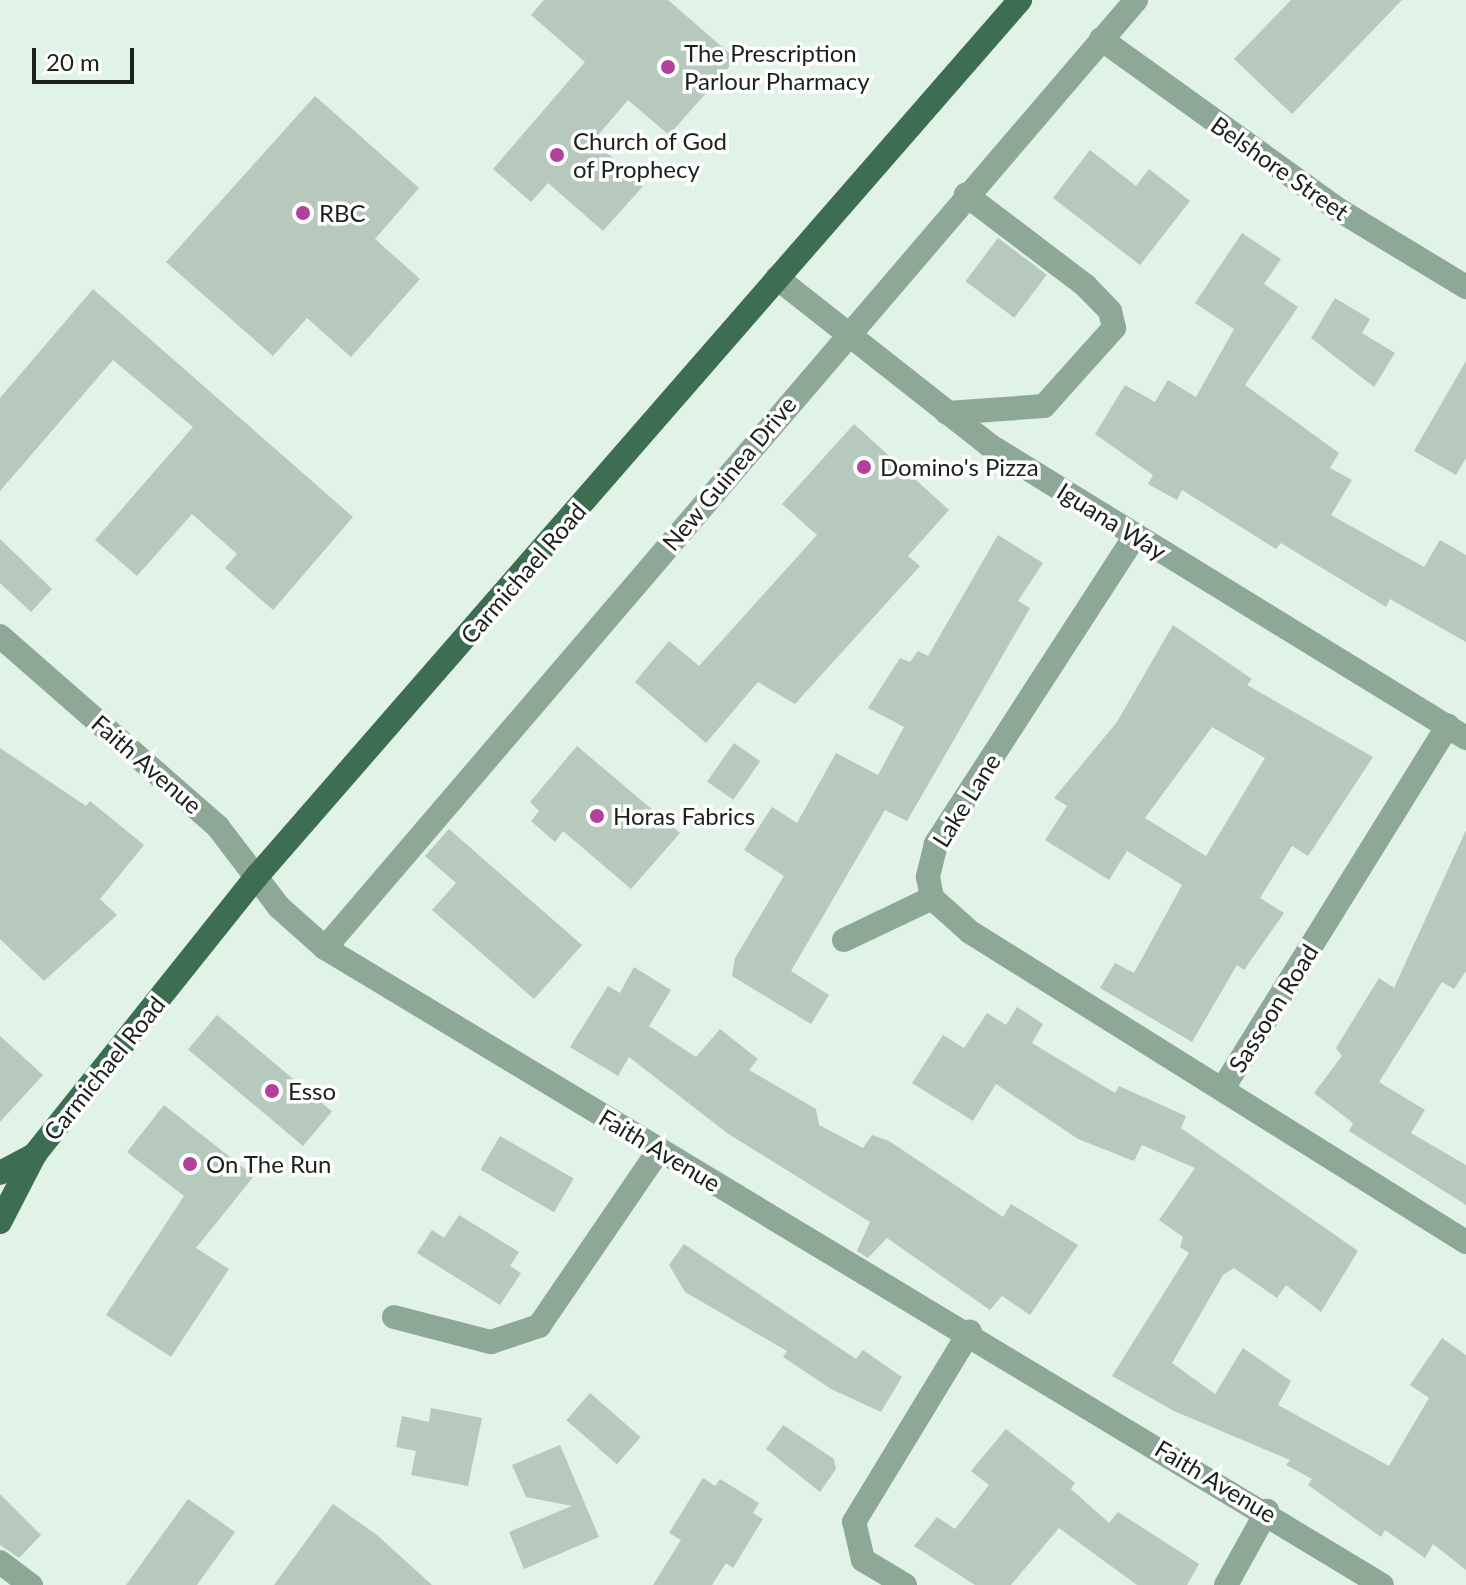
<!DOCTYPE html>
<html>
<head>
<meta charset="utf-8">
<style>
	body { margin:0 }
	#map { position:relative; width:1466px; height:1585px; overflow:hidden; background:#e1f2e7; font-family:Lato,sans-serif }
	div>[style] { position:absolute }
	[style*='--x'] { left:calc(var(--x)*1px); top:calc(var(--y)*1px); width:calc(var(--w)*1px); rotate:calc(var(--a)*1deg) }
	.building>* { inset:0; background:#b7c8bd; transform-origin:0 0 }
	.minor>* { height:24px; margin:-12px; padding:0 12px; transform-origin:12px; border-radius:12px; background:#8ea897 }
	.major>* { height:24px; margin:-12px; padding:0 12px; transform-origin:12px; border-radius:12px; background:#3e6e51 }
	.dots>* { width:22px; height:22px; translate:-50% -50%; box-sizing:border-box; border:4px solid #fff; border-radius:50% }
	span { translate:-50% -50%; white-space:nowrap; text-align:center; line-height:1.15; -webkit-text-stroke:7px #fff; paint-order:stroke }
	.poi-label { font-size:24px; color:#1b211d }
	.left { translate:0 -50%; text-align:left }
	.street-label { font-size:24px; color:#1b211d }
	.scale { position:absolute; left:32px; top:48px; width:102px; height:36px; box-sizing:border-box; border:4px solid #1b211d; border-top:0; padding-left:10px; font-size:24px; line-height:28px; white-space:nowrap; color:#1b211d; -webkit-text-stroke:6px #fff; paint-order:stroke }
</style>
</head>
<body>
<div id="map">
	<div class="building">
		<div style="clip-path:polygon(544px 0,668px 0,736px 59px,669px 135px,628px 100px,593px 141px,644px 185px,603px 231px,548px 183px,531px 202px,493px 169px,585px 62px,531px 15px)"></div>
		<div style="clip-path:polygon(1291px 0,1402px 0,1292px 114px,1234px 59px)"></div>
		<div style="clip-path:polygon(315px 96px,419px 188px,375px 239px,420px 279px,351px 357px,307px 318px,273px 356px,166px 262px)"></div>
		<div style="clip-path:polygon(1090px 150px,1136px 186px,1149px 169px,1190px 201px,1140px 265px,1053px 198px)"></div>
		<div style="clip-path:polygon(1242px 233px,1281px 259px,1264px 284px,1298px 307px,1245px 385px,1339px 453px,1330px 468px,1352px 480px,1331px 515px,1424px 567px,1440px 540px,1466px 555px,1466px 642px,1390px 599px,1386px 607px,1281px 543px,1276px 549px,1182px 490px,1177px 500px,1148px 484px,1153px 475px,1095px 434px,1125px 385px,1155px 402px,1168px 380px,1196px 397px,1234px 329px,1195px 303px)"></div>
		<div style="left:998px;top:238px;width:61px;height:54px;rotate:37deg"></div>
		<div style="clip-path:polygon(93px 289px,353px 517px,273px 610px,225px 568px,237px 554px,192px 514px,137px 576px,95px 540px,193px 427px,113px 360px,0 491px,0 398px)"></div>
		<div style="clip-path:polygon(1335px 298px,1370px 319px,1362px 333px,1395px 353px,1374px 387px,1311px 338px)"></div>
		<div style="clip-path:polygon(1466px 361px,1466px 458px,1456px 475px,1414px 451px)"></div>
		<div style="clip-path:polygon(854px 424px,949px 510px,908px 556px,920px 566px,795px 704px,758px 682px,706px 743px,635px 682px,669px 641px,699px 666px,817px 535px,782px 504px)"></div>
		<div style="clip-path:polygon(998px 535px,1043px 563px,1018px 601px,1030px 608px,907px 821px,885px 810px,791px 971px,829px 995px,811px 1024px,732px 976px,735px 958px,784px 876px,744px 850px,772px 807px,797px 823px,836px 753px,878px 775px,904px 727px,868px 708px,900px 658px,910px 662px,918px 651px,928px 656px)"></div>
		<div style="clip-path:polygon(0 539px,52px 589px,31px 612px,0 583px)"></div>
		<div style="clip-path:polygon(evenodd,1173px 625px,1252px 679px,1247px 685px,1373px 757px,1308px 856px,1292px 846px,1260px 898px,1284px 913px,1244px 970px,1237px 965px,1192px 1042px,1100px 988px,1115px 963px,1134px 973px,1182px 885px,1127px 851px,1109px 880px,1045px 840px,1067px 806px,1054px 798px,1117px 722px,1173px 625px,1212px 727px,1265px 758px,1206px 856px,1145px 818px,1212px 727px)"></div>
		<div style="left:734px;top:743px;width:32px;height:47px;rotate:35deg"></div>
		<div style="clip-path:polygon(577px 746px,680px 833px,631px 889px,563px 831px,555px 842px,531px 821px,539px 811px,530px 802px)"></div>
		<div style="clip-path:polygon(0 748px,86px 806px,90px 801px,144px 845px,100px 899px,117px 915px,44px 981px,0 939px)"></div>
		<div style="clip-path:polygon(449px 829px,582px 945px,534px 999px,432px 910px,456px 883px,425px 856px)"></div>
		<div style="clip-path:polygon(1466px 830px,1466px 971px,1454px 989px,1442px 982px,1379px 1082px,1425px 1110px,1411px 1133px,1466px 1165px,1466px 1205px,1349px 1131px,1353px 1123px,1314px 1093px,1342px 1056px,1336px 1048px,1379px 978px,1394px 988px)"></div>
		<div style="clip-path:polygon(634px 967px,671px 990px,649px 1026px,696px 1057px,720px 1029px,758px 1059px,749px 1070px,816px 1109px,819px 1125px,863px 1148px,872px 1135px,889px 1141px,1003px 1217px,1011px 1204px,1078px 1245px,1030px 1315px,1002px 1296px,990px 1310px,887px 1238px,868px 1258px,857px 1251px,870px 1222px,727px 1133px,629px 1057px,618px 1076px,570px 1047px,608px 986px,620px 993px)"></div>
		<div style="clip-path:polygon(1017px 1007px,1043px 1024px,1032px 1043px,1115px 1093px,1119px 1086px,1186px 1116px,1181px 1128px,1358px 1251px,1321px 1312px,1286px 1285px,1277px 1298px,1234px 1268px,1223px 1275px,1172px 1363px,1215px 1394px,1243px 1348px,1291px 1381px,1278px 1405px,1389px 1466px,1429px 1398px,1410px 1385px,1442px 1338px,1466px 1355px,1466px 1570px,1433px 1544px,1425px 1558px,1385px 1530px,1381px 1537px,1308px 1485px,1312px 1479px,1286px 1465px,1290px 1460px,1174px 1411px,1112px 1376px,1189px 1253px,1180px 1247px,1183px 1237px,1159px 1220px,1195px 1168px,1142px 1145px,1134px 1161px,1078px 1139px,996px 1084px,973px 1121px,912px 1083px,943px 1035px,964px 1048px,987px 1013px,1006px 1025px)"></div>
		<div style="left:217px;top:1015px;width:150px;height:45px;rotate:40deg"></div>
		<div style="clip-path:polygon(0 1036px,43px 1075px,0 1122px)"></div>
		<div style="clip-path:polygon(164px 1105px,254px 1176px,196px 1248px,229px 1269px,171px 1357px,106px 1315px,184px 1196px,127px 1152px)"></div>
		<div style="left:500px;top:1136px;width:85px;height:39px;rotate:30deg"></div>
		<div style="clip-path:polygon(459px 1215px,519px 1252px,510px 1266px,521px 1273px,500px 1305px,417px 1253px,432px 1230px,444px 1238px)"></div>
		<div style="clip-path:polygon(684px 1244px,856px 1359px,863px 1350px,902px 1377px,881px 1412px,831px 1389px,783px 1357px,787px 1351px,685px 1292px,669px 1265px)"></div>
		<div style="left:590px;top:1393px;width:67px;height:36px;rotate:41deg"></div>
		<div style="clip-path:polygon(431px 1408px,482px 1418px,468px 1486px,411px 1475px,416px 1451px,396px 1447px,402px 1416px,429px 1422px)"></div>
		<div style="clip-path:polygon(783px 1425px,834px 1459px,836px 1469px,820px 1492px,766px 1449px)"></div>
		<div style="clip-path:polygon(1006px 1429px,1075px 1483px,1071px 1489px,1109px 1523px,1118px 1512px,1199px 1564px,1187px 1585px,1137px 1585px,1059px 1528px,1011px 1585px,975px 1585px,914px 1546px,937px 1517px,955px 1529px,989px 1485px,971px 1471px)"></div>
		<div style="clip-path:polygon(560px 1445px,599px 1537px,524px 1569px,509px 1532px,572px 1506px,526px 1497px,512px 1465px)"></div>
		<div style="clip-path:polygon(703px 1478px,715px 1486px,720px 1479px,759px 1503px,753px 1513px,763px 1519px,733px 1568px,726px 1563px,712px 1585px,653px 1585px,681px 1540px,669px 1533px)"></div>
		<div style="clip-path:polygon(0 1494px,41px 1535px,19px 1558px,0 1545px)"></div>
		<div style="clip-path:polygon(188px 1499px,235px 1532px,197px 1585px,126px 1585px)"></div>
		<div style="clip-path:polygon(333px 1504px,377px 1535px,432px 1585px,274px 1585px)"></div>
	</div>
	<div class="minor">
		<div style="--x:1101;--y:39;--w:293;--a:35.7"></div>
		<div style="--x:1339;--y:210;--w:149;--a:31.2"></div>
		<div style="--x:777;--y:278;--w:270;--a:38.2"></div>
		<div style="--x:989;--y:445;--w:560;--a:31.56"></div>
		<div style="--x:947;--y:413;--w:97;--a:-4.1"></div>
		<div style="--x:1044;--y:406;--w:105;--a:-48.1"></div>
		<div style="--x:1114;--y:328;--w:17;--a:-103"></div>
		<div style="--x:1110;--y:311;--w:35;--a:-134"></div>
		<div style="--x:1086;--y:286;--w:151;--a:-142.8"></div>
		<div style="--x:1135;--y:536;--w:367;--a:122.9"></div>
		<div style="--x:936;--y:844;--w:34;--a:104"></div>
		<div style="--x:928;--y:877;--w:21;--a:79"></div>
		<div style="--x:932;--y:898;--w:51;--a:41.8"></div>
		<div style="--x:970;--y:932;--w:585;--a:32.01"></div>
		<div style="--x:0;--y:636;--w:290;--a:41.2"></div>
		<div style="--x:218;--y:827;--w:101;--a:52.7"></div>
		<div style="--x:279;--y:907;--w:62;--a:41.7"></div>
		<div style="--x:325;--y:948;--w:1234;--a:31.08"></div>
		<div style="--x:844;--y:940;--w:98;--a:-25.5"></div>
		<div style="--x:325;--y:948;--w:1248;--a:-49.45"></div>
		<div style="--x:1225;--y:1085;--w:423;--a:-58.2"></div>
		<div style="--x:394;--y:1317;--w:100;--a:14.5"></div>
		<div style="--x:491;--y:1342;--w:51;--a:-18.4"></div>
		<div style="--x:539;--y:1326;--w:213;--a:-55.7"></div>
		<div style="--x:0;--y:1562;--w:39;--a:37"></div>
		<div style="--x:905;--y:1585;--w:49;--a:-149.2"></div>
		<div style="--x:863;--y:1560;--w:39;--a:-103"></div>
		<div style="--x:854;--y:1522;--w:223;--a:-58.7"></div>
		<div style="--x:1226;--y:1585;--w:85;--a:-61"></div>
	</div>
	<div class="major">
		<div style="--x:0;--y:1173;--w:40;--a:-28"></div>
		<div style="--x:0;--y:1222;--w:76;--a:-62.8"></div>
		<div style="--x:35;--y:1154;--w:356;--a:-51.4"></div>
		<div style="--x:257;--y:876;--w:1162;--a:-48.94"></div>
	</div>
	<div class="dots">
		<div style="left:668px;top:67px;background:#b2419c"></div>
		<div style="left:557px;top:155px;background:#b2419c"></div>
		<div style="left:303px;top:213px;background:#b2419c"></div>
		<div style="left:864px;top:467px;background:#b2419c"></div>
		<div style="left:597px;top:816px;background:#b2419c"></div>
		<div style="left:272px;top:1091px;background:#b2419c"></div>
		<div style="left:190px;top:1164px;background:#b2419c"></div>
	</div>
	<div class="poi-label">
		<span class="left" style="left:684px;top:67px">The Prescription<br>Parlour Pharmacy</span>
		<span class="left" style="left:573px;top:155px">Church of God<br>of Prophecy</span>
		<span class="left" style="left:319px;top:213px">RBC</span>
		<span class="left" style="left:880px;top:467px">Domino's Pizza</span>
		<span class="left" style="left:613px;top:816px">Horas Fabrics</span>
		<span class="left" style="left:288px;top:1091px">Esso</span>
		<span class="left" style="left:206px;top:1164px">On The Run</span>
	</div>
	<div class="street-label">
		<span style="left:1280px;top:168px;rotate:35deg">Belshore Street</span>
		<span style="left:729px;top:473px;rotate:-50deg">New Guinea Drive</span>
		<span style="left:1112px;top:521px;rotate:32deg">Iguana Way</span>
		<span style="left:523px;top:573px;rotate:-49deg">Carmichael Road</span>
		<span style="left:147px;top:764px;rotate:41deg">Faith Avenue</span>
		<span style="left:966px;top:800px;rotate:-58deg">Lake Lane</span>
		<span style="left:1273px;top:1008px;rotate:-58deg">Sassoon Road</span>
		<span style="left:104px;top:1068px;rotate:-51deg">Carmichael Road</span>
		<span style="left:660px;top:1150px;rotate:31deg">Faith Avenue</span>
		<span style="left:1216px;top:1481px;rotate:31deg">Faith Avenue</span>
	</div>
	<div class="scale">20 m</div>
</div>
</body>
</html>
